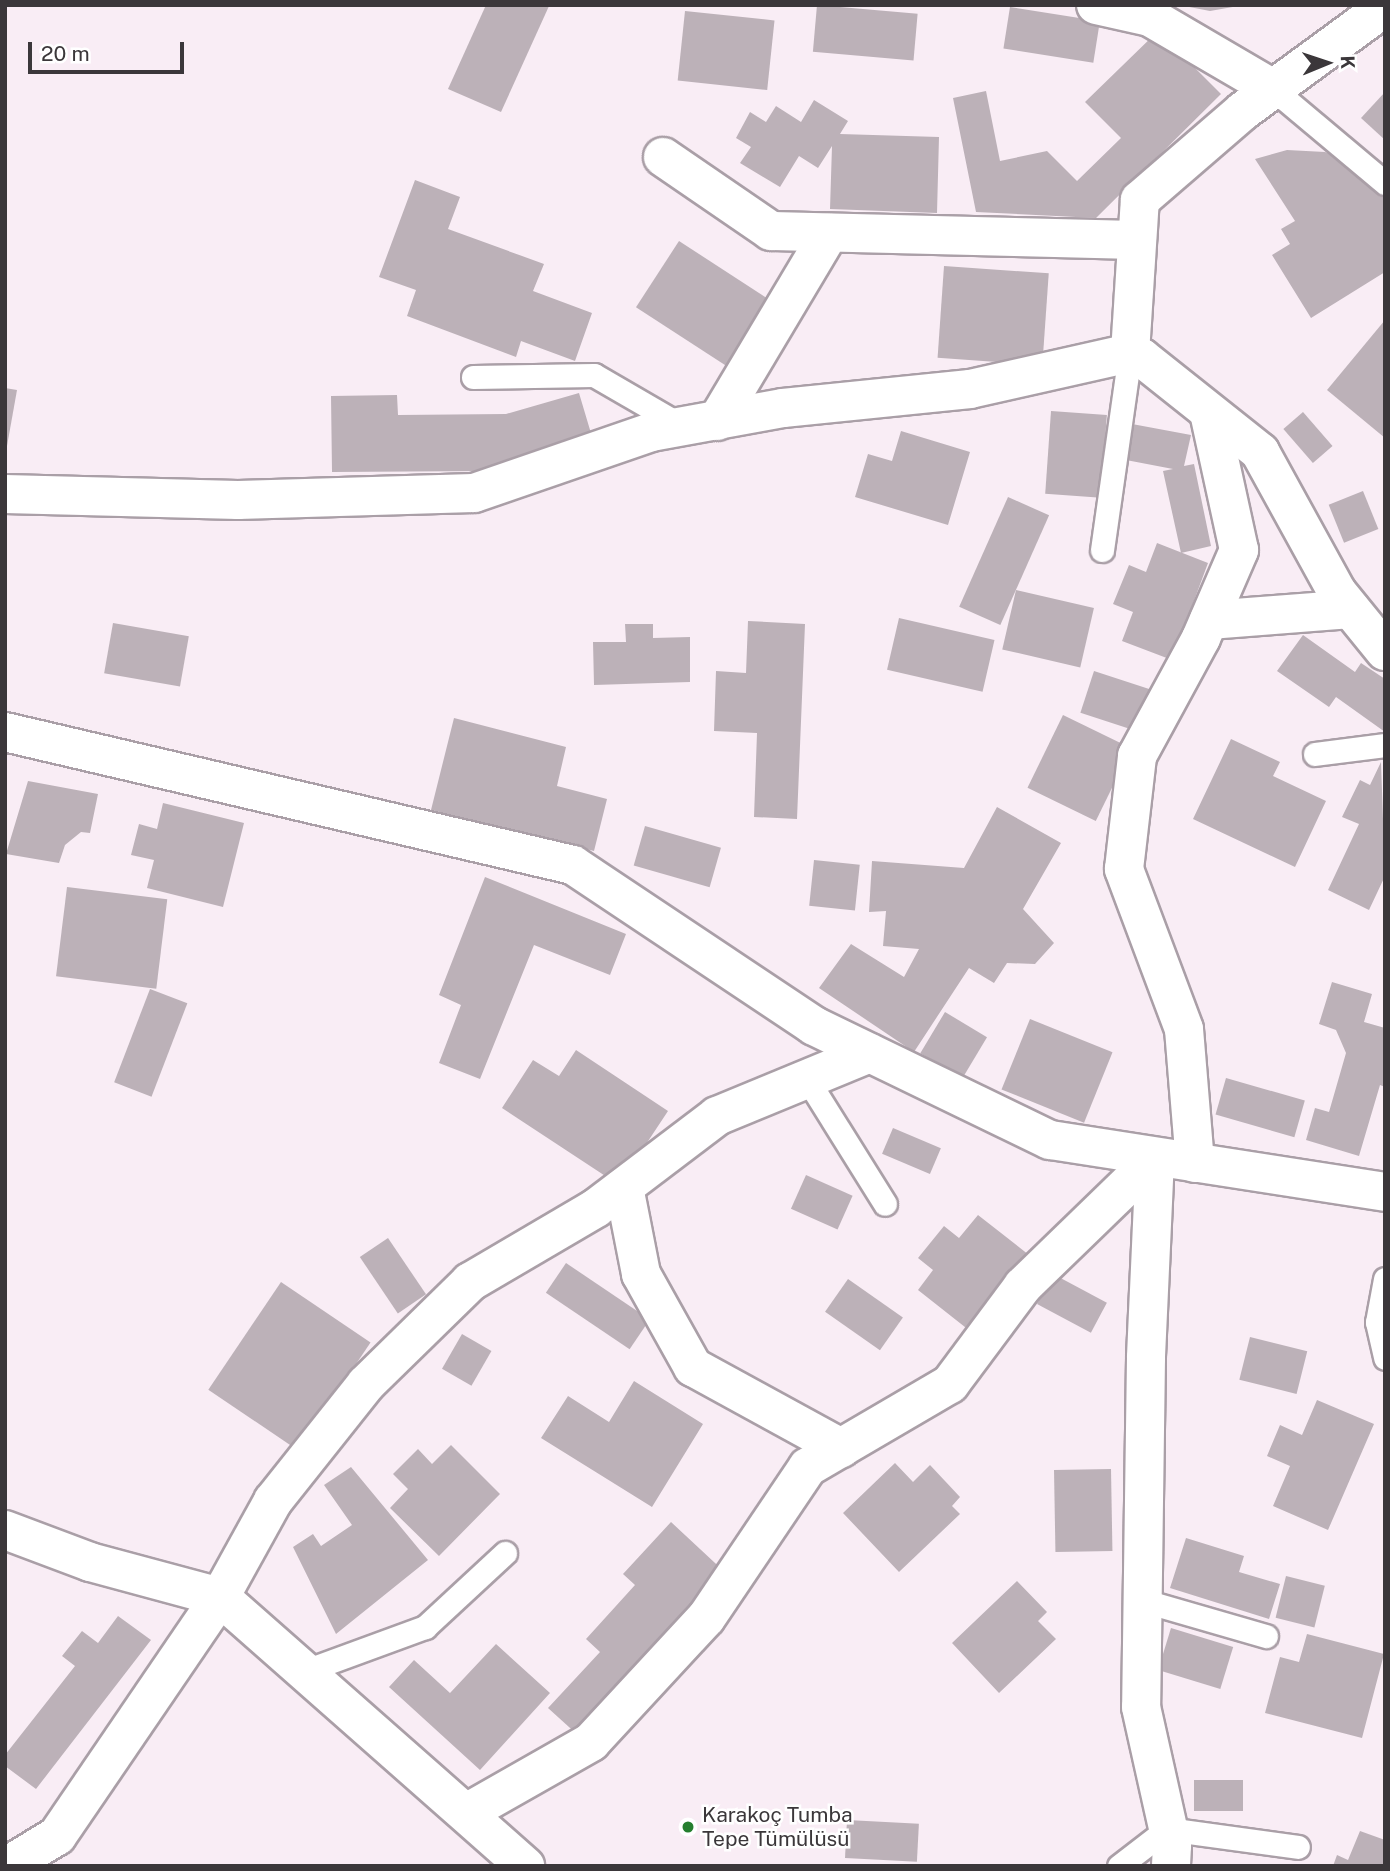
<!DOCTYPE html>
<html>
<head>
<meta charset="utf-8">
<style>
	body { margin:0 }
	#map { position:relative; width:1390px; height:1871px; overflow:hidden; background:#f9edf5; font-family:"Public Sans",sans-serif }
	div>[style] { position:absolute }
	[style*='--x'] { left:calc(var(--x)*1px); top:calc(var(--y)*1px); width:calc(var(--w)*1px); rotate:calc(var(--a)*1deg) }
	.building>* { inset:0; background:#bcb1b8; transform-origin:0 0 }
	.roads { filter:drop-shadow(2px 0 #aa9fa7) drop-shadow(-2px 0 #aa9fa7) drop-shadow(0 2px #aa9fa7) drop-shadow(0 -2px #aa9fa7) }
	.service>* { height:23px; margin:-11.5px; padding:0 11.5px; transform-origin:11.5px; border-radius:11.5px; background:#fff }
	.minor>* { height:38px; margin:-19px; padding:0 19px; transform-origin:19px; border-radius:19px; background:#fff }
	.tertiary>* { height:38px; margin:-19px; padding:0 19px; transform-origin:19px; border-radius:19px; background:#fff }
	.dots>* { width:19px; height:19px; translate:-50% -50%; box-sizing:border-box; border:4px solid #fff; border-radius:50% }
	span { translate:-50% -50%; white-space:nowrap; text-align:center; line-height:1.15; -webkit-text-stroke:5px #fff; paint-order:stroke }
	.poi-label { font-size:21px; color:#3b373a }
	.left { translate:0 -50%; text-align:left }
	.frame { position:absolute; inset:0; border:7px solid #3b373a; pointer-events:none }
	.north { position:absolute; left:1292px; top:28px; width:70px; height:70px; -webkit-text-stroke:5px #fff; paint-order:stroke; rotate:88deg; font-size:19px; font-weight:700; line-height:28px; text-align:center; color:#3b373a }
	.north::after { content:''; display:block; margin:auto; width:24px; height:32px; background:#3b373a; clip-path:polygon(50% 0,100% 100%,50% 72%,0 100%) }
	.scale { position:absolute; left:28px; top:42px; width:156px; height:32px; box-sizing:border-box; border:4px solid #3b373a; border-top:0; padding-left:9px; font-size:21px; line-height:24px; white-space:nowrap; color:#3b373a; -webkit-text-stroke:5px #fff; paint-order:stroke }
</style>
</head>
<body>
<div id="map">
	<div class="building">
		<div style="clip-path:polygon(486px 5px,549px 6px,501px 112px,448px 89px)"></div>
		<div style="left:817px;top:5px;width:101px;height:47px;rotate:5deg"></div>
		<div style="clip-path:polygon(1179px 5px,1244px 5px,1210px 11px)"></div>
		<div style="left:1010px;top:7px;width:91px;height:42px;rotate:9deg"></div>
		<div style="left:685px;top:11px;width:90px;height:70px;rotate:6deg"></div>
		<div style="clip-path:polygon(1158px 31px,1221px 94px,1096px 218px,976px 212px,953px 98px,986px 91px,1000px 161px,1047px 151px,1077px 181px,1121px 138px,1085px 102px)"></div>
		<div style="clip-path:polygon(1385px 92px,1385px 140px,1361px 118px)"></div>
		<div style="clip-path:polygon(814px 100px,848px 121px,840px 134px,939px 137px,937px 213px,830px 209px,832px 146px,818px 168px,799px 156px,780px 187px,740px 163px,751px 147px,736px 138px,750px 112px,766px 122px,776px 106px,801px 122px)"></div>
		<div style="clip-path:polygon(1287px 150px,1325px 152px,1355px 165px,1385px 197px,1385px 272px,1311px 318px,1272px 255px,1290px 244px,1281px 229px,1295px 221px,1255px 159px)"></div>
		<div style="clip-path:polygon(415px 180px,460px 197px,448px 229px,544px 264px,533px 291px,592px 313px,575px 361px,521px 341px,516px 357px,407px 316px,416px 290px,379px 277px)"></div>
		<div style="left:679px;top:241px;width:113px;height:79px;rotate:33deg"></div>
		<div style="left:944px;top:266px;width:105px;height:92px;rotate:4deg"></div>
		<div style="clip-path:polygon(1385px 320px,1385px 438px,1327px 390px)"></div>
		<div style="clip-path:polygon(5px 388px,17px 390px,7px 446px,5px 446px)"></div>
		<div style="clip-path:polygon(579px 393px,593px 440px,486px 471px,332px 472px,331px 396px,397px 395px,398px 415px,506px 414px)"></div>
		<div style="left:1051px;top:411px;width:56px;height:83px;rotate:4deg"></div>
		<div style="left:1303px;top:412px;width:45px;height:26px;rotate:49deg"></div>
		<div style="clip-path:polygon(1132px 424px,1191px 435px,1184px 466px,1194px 464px,1211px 546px,1181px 553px,1163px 471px,1173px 469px,1126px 460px)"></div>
		<div style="clip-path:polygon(901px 431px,970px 452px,948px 525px,855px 497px,868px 454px,892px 461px)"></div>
		<div style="left:1363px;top:491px;width:41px;height:37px;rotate:68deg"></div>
		<div style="left:1008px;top:497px;width:45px;height:120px;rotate:24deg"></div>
		<div style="clip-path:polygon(1157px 543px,1208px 563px,1172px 660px,1122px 641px,1133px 612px,1113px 604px,1129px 565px,1146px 572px)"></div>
		<div style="left:1016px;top:590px;width:80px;height:61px;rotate:13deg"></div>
		<div style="left:899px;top:618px;width:98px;height:53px;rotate:13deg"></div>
		<div style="clip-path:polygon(748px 621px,805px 624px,797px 819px,754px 817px,757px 733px,714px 731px,716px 671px,746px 673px)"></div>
		<div style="left:113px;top:623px;width:77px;height:51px;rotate:10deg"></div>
		<div style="clip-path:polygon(625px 624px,653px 624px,653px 638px,690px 637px,690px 682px,594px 685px,593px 642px,626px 642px)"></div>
		<div style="clip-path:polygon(1303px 635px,1355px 672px,1361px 663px,1385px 679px,1385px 732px,1336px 697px,1329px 707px,1277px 671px)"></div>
		<div style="left:1094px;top:671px;width:62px;height:44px;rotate:18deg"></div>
		<div style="left:1063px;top:715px;width:76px;height:81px;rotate:26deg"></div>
		<div style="clip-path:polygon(454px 718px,566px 747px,557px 786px,607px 799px,594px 851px,431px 810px)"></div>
		<div style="clip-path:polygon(1231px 739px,1280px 762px,1273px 776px,1326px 801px,1295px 867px,1193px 819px)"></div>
		<div style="clip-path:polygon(1381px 762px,1385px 876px,1369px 910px,1328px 890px,1359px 824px,1342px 817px,1360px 780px,1370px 785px)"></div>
		<div style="clip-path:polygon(28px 781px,98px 794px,90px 833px,81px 832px,65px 845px,59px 863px,6px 854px)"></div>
		<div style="clip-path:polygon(163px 803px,244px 823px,223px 907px,147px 888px,154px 860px,131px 855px,139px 824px,157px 829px)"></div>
		<div style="clip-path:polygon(997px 807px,1061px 843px,1023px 909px,1054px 943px,1035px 964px,1007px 963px,994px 983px,969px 968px,914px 1052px,819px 988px,851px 944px,904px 977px,919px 949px,883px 946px,886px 911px,869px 912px,872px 861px,964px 868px)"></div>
		<div style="left:645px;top:826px;width:79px;height:41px;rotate:16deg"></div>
		<div style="left:814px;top:860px;width:46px;height:46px;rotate:6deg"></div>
		<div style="clip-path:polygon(485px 877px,626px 934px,610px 975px,534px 945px,480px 1079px,439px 1063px,461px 1005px,439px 995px)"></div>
		<div style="left:67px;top:887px;width:101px;height:90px;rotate:7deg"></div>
		<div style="clip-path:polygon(1332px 982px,1372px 994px,1364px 1022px,1385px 1028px,1385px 1087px,1380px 1085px,1359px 1156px,1306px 1140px,1315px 1108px,1329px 1112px,1346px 1053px,1336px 1030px,1319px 1024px)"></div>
		<div style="left:150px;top:989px;width:40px;height:100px;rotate:21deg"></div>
		<div style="left:945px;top:1012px;width:49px;height:48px;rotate:31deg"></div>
		<div style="left:1030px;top:1019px;width:89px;height:76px;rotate:22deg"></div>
		<div style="clip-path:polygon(576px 1050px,668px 1111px,619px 1185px,502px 1108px,533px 1060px,559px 1076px)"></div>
		<div style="left:1226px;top:1078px;width:82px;height:38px;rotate:16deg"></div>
		<div style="left:893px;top:1128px;width:52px;height:28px;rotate:23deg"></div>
		<div style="left:806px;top:1175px;width:51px;height:37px;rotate:24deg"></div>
		<div style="clip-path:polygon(978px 1215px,1029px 1255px,970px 1331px,918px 1290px,933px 1270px,918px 1258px,944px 1226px,959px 1238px)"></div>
		<div style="left:388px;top:1238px;width:68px;height:34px;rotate:56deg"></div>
		<div style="left:566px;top:1263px;width:101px;height:36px;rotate:34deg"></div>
		<div style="left:1053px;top:1274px;width:61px;height:34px;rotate:28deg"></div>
		<div style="left:848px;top:1279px;width:67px;height:40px;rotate:35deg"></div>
		<div style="left:281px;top:1282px;width:108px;height:130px;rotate:34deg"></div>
		<div style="left:462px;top:1334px;width:34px;height:40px;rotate:30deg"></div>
		<div style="left:1250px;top:1337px;width:59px;height:44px;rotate:14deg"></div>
		<div style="clip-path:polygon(634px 1381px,703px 1424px,652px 1507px,541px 1438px,568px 1396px,609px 1422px)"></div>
		<div style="clip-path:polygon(1317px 1400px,1374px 1424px,1328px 1530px,1273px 1506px,1290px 1466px,1267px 1456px,1280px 1425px,1302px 1435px)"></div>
		<div style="clip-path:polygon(451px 1445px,500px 1494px,439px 1556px,390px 1508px,408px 1489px,393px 1474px,418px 1449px,432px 1464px)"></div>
		<div style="clip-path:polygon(895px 1463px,913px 1482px,930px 1465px,960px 1497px,952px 1506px,960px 1514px,899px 1572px,843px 1513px)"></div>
		<div style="clip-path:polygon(351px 1467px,428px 1560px,336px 1634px,293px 1547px,313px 1534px,321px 1546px,352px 1525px,324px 1485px)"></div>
		<div style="left:1111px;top:1469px;width:82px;height:57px;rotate:89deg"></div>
		<div style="clip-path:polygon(671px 1522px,729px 1576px,580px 1737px,548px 1708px,600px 1652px,586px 1639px,635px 1585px,623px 1574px)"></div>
		<div style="clip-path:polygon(1186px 1538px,1244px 1556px,1239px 1572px,1280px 1584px,1269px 1619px,1170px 1588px)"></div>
		<div style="left:1286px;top:1576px;width:40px;height:43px;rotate:14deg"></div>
		<div style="clip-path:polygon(1017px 1581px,1047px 1612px,1038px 1621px,1056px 1639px,999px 1693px,952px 1643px)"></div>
		<div style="clip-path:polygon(118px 1616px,151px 1640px,36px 1789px,5px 1766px,5px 1755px,75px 1666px,62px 1656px,82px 1631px,98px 1643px)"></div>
		<div style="left:1171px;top:1628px;width:65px;height:44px;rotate:17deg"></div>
		<div style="clip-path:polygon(1307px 1634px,1384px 1654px,1362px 1738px,1265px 1713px,1280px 1657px,1299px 1662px)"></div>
		<div style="clip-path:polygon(496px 1644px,550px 1693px,480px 1770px,389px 1687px,414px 1660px,450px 1693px)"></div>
		<div style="left:1243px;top:1780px;width:31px;height:49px;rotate:90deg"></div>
		<div style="left:847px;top:1820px;width:72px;height:38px;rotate:3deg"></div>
		<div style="clip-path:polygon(1360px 1831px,1385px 1840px,1385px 1866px,1333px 1866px,1337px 1855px,1348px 1860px)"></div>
	</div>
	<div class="roads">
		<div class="service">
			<div style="--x:1273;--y:89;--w:146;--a:40"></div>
			<div style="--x:473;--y:377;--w:121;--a:-0.9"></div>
			<div style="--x:594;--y:375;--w:102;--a:30.1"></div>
			<div style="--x:1102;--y:550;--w:199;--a:-81.9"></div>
			<div style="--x:1315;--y:754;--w:71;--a:-7.3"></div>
			<div style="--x:807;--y:1079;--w:147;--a:58"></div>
			<div style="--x:1385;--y:1279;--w:44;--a:100.5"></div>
			<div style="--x:1377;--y:1322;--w:37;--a:77"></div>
			<div style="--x:1141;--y:1600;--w:130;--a:16.1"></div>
			<div style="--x:305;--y:1671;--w:128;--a:-20.1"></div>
			<div style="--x:425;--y:1627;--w:109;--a:-42.8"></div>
			<div style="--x:1119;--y:1866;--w:61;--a:-37.6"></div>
			<div style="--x:1167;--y:1829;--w:132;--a:7.8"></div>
		</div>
		<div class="minor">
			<div style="--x:1096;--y:5;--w:55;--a:12.5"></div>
			<div style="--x:1150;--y:17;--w:143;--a:30.3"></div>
			<div style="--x:663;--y:157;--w:131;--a:34.4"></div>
			<div style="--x:771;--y:231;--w:366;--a:1.4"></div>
			<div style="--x:1130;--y:353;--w:153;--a:-86.3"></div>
			<div style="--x:1140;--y:200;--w:136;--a:-40.8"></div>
			<div style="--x:1243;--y:111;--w:176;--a:-36.2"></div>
			<div style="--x:717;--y:421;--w:219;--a:-59.2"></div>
			<div style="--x:5;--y:494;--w:233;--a:1.5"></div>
			<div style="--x:238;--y:500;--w:236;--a:-1.7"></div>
			<div style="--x:474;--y:493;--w:187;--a:-19"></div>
			<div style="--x:651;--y:432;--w:134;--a:-10.3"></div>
			<div style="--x:783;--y:408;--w:188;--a:-5.8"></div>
			<div style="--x:970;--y:389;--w:164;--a:-12.7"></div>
			<div style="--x:1130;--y:353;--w:13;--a:23"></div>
			<div style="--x:1142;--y:358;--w:151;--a:38.5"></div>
			<div style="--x:1260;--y:452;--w:160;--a:61.2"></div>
			<div style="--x:1337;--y:592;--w:76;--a:50.9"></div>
			<div style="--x:1209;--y:620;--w:142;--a:-4.4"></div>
			<div style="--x:1155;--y:1158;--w:200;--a:92.6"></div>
			<div style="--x:1146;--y:1358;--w:349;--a:90.8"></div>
			<div style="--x:1141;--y:1707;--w:142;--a:77.4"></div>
			<div style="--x:1172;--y:1846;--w:20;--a:93"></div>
			<div style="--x:1195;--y:1163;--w:134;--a:-94.7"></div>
			<div style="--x:1184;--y:1029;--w:171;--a:-110.6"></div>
			<div style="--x:1124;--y:869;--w:114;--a:-83.4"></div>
			<div style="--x:1137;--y:756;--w:134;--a:-61.5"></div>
			<div style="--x:1201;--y:638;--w:96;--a:-66.6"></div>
			<div style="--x:1239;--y:550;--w:141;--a:-102.3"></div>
			<div style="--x:624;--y:1187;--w:89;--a:78.9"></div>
			<div style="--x:641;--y:1274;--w:107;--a:60.8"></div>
			<div style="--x:693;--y:1367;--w:169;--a:28.7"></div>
			<div style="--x:5;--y:1530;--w:91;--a:20.6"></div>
			<div style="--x:90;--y:1562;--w:135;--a:15.1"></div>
			<div style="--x:220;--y:1597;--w:407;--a:41.4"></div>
			<div style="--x:468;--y:1812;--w:142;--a:-29.6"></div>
			<div style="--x:591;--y:1742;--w:169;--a:-47.2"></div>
			<div style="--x:706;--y:1618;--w:182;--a:-56"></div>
			<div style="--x:808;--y:1467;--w:164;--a:-30.3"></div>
			<div style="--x:950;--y:1384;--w:122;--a:-53.3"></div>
			<div style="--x:1023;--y:1286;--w:184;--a:-44.1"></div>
			<div style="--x:7;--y:1866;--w:58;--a:-31"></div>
			<div style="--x:57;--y:1836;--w:289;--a:-55.7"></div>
			<div style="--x:220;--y:1597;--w:110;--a:-61.1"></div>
			<div style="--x:273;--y:1501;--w:149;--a:-51.5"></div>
			<div style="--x:366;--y:1384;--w:146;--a:-44.4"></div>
			<div style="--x:470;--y:1282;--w:146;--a:-30.4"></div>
			<div style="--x:596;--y:1208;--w:152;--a:-37.2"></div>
			<div style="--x:717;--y:1116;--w:165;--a:-22.4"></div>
		</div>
		<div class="tertiary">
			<div style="--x:5;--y:732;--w:583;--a:13.18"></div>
			<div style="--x:573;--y:865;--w:290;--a:33.7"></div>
			<div style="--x:814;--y:1026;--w:262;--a:25.8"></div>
			<div style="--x:1050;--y:1140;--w:339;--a:8.8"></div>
		</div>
	</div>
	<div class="dots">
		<div style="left:688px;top:1827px;background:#247e2e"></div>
	</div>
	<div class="poi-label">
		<span class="left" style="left:702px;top:1827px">Karakoç Tumba<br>Tepe Tümülüsü</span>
	</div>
	<div class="frame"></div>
	<div class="north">K</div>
	<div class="scale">20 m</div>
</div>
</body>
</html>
